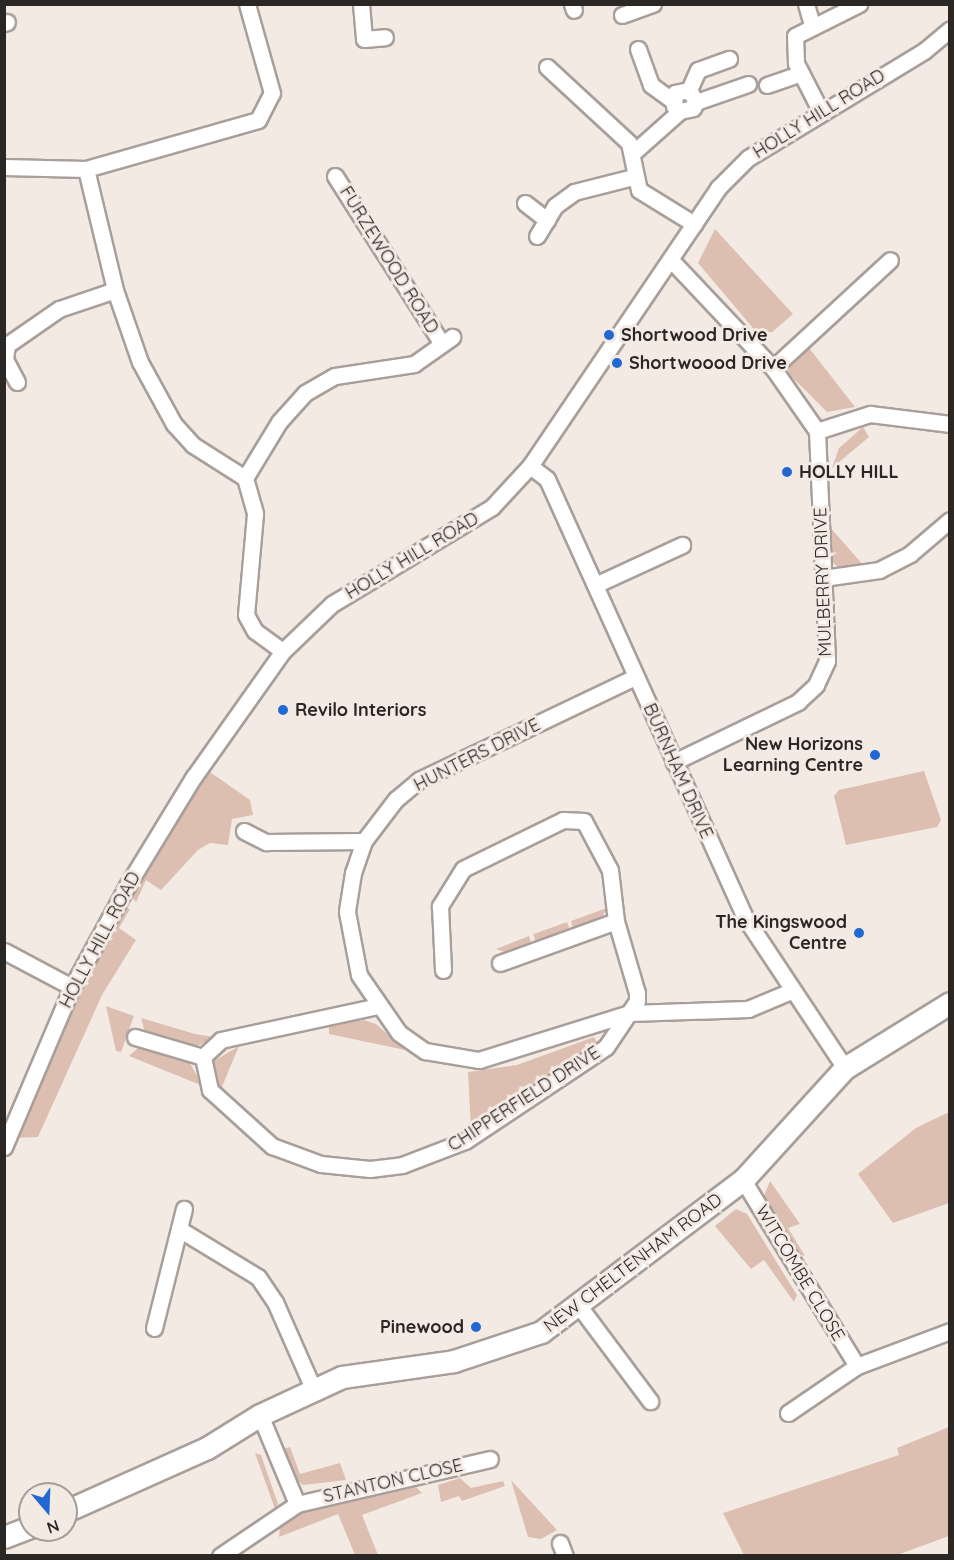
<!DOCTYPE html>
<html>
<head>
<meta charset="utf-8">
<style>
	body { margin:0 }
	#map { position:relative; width:954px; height:1560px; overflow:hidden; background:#f4eae4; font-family:Quicksand,sans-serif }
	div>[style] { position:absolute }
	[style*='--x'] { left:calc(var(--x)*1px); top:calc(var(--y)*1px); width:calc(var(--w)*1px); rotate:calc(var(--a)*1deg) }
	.green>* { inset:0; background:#dcbfb0; transform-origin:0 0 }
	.roads { filter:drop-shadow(2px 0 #a99f9a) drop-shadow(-2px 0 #a99f9a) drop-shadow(0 2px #a99f9a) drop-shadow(0 -2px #a99f9a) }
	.street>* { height:15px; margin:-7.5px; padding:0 7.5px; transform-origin:7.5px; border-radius:7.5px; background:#fff }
	.secondary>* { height:21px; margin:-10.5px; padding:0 10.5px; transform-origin:10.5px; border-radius:10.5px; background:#fff }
	.dots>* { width:16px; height:16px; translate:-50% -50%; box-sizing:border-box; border:3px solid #f4eae4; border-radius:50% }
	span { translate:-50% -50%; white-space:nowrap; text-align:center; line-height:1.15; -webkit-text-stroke:6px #f4eae4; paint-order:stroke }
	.street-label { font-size:18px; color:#2b2725 }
	.poi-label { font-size:18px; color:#2b2725; font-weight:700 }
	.left { translate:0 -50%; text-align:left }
	.right { translate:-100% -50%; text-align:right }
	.frame { position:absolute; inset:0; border:6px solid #2b2725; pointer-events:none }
	.north { position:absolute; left:18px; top:1482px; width:60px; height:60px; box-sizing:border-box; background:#f4eae4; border:2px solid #a49c98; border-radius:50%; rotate:161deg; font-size:16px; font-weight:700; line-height:24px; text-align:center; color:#2b2725 }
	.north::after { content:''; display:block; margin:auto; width:21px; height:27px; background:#2268d3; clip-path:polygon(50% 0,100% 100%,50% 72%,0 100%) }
</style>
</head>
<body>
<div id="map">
	<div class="green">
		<div style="clip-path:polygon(715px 229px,793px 314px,763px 340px,698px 263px)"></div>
		<div style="clip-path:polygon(806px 344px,855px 407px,827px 412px,789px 374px,787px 365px)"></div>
		<div style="clip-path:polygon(863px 427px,869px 437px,832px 468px,839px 448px)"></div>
		<div style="clip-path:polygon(828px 525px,864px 566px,841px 569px,833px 563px)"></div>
		<div style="clip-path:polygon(207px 770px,250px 800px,253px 815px,232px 819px,228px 845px,210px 843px,198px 850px,161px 890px,146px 880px,136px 902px,128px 892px)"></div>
		<div style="clip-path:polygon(924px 771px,941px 820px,937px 827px,846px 845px,834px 796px,839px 790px)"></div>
		<div style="clip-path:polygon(124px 906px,130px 909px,119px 928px,136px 940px,102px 995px,38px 1137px,13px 1138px,84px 978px)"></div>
		<div style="clip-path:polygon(607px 908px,602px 918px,574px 931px,571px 921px)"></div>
		<div style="left:567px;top:922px;width:12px;height:36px;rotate:70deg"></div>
		<div style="clip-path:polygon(529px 936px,532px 946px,508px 953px,496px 949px)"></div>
		<div style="clip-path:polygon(106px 1006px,134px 1016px,121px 1052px,116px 1051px)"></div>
		<div style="clip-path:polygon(141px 1018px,195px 1034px,214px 1037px,196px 1047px,146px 1036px)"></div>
		<div style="clip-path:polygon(364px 1020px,376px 1024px,405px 1050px,329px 1034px,329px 1026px)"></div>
		<div style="clip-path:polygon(594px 1037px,599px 1047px,471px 1130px,468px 1072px,517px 1065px)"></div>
		<div style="clip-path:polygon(140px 1046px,188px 1060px,203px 1086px,129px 1056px)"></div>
		<div style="clip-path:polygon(239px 1046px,221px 1089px,213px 1075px,214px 1061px)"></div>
		<div style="clip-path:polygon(949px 1112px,949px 1203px,893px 1223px,858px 1174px,916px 1128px)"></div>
		<div style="clip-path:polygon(770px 1181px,800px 1224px,788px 1228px,805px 1256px,800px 1255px,764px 1196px)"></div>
		<div style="clip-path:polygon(736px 1209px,747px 1214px,797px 1295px,794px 1302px,764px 1260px,751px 1269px,715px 1226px)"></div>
		<div style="clip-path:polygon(949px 1427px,949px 1536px,897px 1555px,744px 1555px,723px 1513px,899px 1455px,897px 1448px)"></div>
		<div style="clip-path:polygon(290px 1447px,300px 1474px,340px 1463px,346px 1480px,303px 1485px,292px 1475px,284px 1449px)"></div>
		<div style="clip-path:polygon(255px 1453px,261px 1455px,278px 1504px,275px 1509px)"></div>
		<div style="clip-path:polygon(460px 1478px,471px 1488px,503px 1481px,505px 1486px,462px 1501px,459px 1496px,441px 1502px,438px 1485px)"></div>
		<div style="clip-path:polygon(511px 1480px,557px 1530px,541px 1539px,528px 1537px)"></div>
		<div style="clip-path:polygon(416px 1487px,422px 1493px,362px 1515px,378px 1555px,355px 1555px,338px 1514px,279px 1537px,280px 1525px,297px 1511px)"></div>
	</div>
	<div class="roads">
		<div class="street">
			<div style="--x:361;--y:4;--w:35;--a:85"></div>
			<div style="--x:364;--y:39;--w:21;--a:-5"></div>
			<div style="--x:572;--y:4;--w:6;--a:72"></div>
			<div style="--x:806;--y:4;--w:22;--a:74"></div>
			<div style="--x:622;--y:15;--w:33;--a:-20"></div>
			<div style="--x:4;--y:23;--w:3;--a:-18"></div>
			<div style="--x:638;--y:49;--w:38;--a:70"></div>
			<div style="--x:651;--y:85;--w:26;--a:36"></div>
			<div style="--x:547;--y:67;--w:112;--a:42.8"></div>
			<div style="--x:629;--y:143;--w:48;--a:78"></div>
			<div style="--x:639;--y:190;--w:65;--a:31.7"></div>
			<div style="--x:767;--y:85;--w:36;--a:-19"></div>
			<div style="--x:689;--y:90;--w:22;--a:-66"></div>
			<div style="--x:698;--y:70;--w:33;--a:-20"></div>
			<div style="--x:696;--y:102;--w:55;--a:-19.1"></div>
			<div style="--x:820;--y:110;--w:53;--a:-117.1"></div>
			<div style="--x:796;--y:63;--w:27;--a:-92"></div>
			<div style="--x:795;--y:36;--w:72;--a:-26.6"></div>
			<div style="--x:634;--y:152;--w:62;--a:-41.7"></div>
			<div style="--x:680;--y:111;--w:13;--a:-13"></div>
			<div style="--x:693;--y:108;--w:7;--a:-63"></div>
			<div style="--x:696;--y:102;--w:14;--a:-120"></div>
			<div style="--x:689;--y:90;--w:14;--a:168"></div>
			<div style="--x:675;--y:93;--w:13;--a:94"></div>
			<div style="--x:674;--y:106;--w:8;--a:40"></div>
			<div style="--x:4;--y:167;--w:82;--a:1.4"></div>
			<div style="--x:86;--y:169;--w:179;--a:-15.9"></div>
			<div style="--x:258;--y:120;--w:30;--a:-63"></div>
			<div style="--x:272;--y:93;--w:92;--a:-105.7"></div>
			<div style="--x:86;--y:169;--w:124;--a:76.5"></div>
			<div style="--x:115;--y:290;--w:76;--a:70.9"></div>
			<div style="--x:140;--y:362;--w:71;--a:61.3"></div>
			<div style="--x:174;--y:424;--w:28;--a:48"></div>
			<div style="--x:193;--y:445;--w:62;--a:32.4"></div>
			<div style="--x:245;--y:478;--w:37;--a:74"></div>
			<div style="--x:255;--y:514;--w:101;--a:95.1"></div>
			<div style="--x:246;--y:615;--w:18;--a:61"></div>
			<div style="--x:255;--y:631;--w:34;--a:36"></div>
			<div style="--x:335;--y:176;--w:199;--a:57.5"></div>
			<div style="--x:525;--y:203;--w:28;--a:38"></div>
			<div style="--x:537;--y:236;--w:35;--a:-59"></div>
			<div style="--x:555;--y:206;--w:24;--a:-36"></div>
			<div style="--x:574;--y:192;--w:61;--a:-14.3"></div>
			<div style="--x:672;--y:261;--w:147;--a:46.7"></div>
			<div style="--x:773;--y:368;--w:77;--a:55.1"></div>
			<div style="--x:817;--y:431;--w:230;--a:87.5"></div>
			<div style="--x:827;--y:661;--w:26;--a:115"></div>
			<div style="--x:816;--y:685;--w:25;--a:137"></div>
			<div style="--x:798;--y:702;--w:138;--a:154.2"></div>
			<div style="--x:773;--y:368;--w:159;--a:-42.7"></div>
			<div style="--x:17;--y:382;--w:26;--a:-118"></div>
			<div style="--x:5;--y:359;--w:14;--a:-82"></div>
			<div style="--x:7;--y:345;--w:63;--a:-34.7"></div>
			<div style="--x:59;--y:309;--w:59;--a:-18.7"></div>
			<div style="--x:817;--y:431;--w:56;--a:-17.8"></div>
			<div style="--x:870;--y:414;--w:81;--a:7.1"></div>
			<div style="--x:530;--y:466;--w:21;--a:37"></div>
			<div style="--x:547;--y:479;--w:479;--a:65.7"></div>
			<div style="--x:744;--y:916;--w:182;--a:56.4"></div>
			<div style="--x:245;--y:478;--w:66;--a:-58.7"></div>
			<div style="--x:279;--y:422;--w:39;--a:-48"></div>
			<div style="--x:305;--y:393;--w:34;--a:-30"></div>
			<div style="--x:335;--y:376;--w:80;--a:-8.6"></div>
			<div style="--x:414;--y:364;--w:47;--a:-35.4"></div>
			<div style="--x:823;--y:578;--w:57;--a:-8.1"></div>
			<div style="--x:879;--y:570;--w:35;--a:-27"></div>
			<div style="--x:910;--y:554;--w:52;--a:-40.4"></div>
			<div style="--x:595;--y:585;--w:96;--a:-24.7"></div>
			<div style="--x:635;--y:677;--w:239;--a:154.5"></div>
			<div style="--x:419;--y:780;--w:30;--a:140"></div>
			<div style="--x:396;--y:799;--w:53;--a:127.3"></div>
			<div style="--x:364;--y:841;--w:34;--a:109"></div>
			<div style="--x:353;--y:873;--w:39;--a:99"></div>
			<div style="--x:347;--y:912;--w:64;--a:79.2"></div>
			<div style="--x:359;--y:975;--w:70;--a:55.4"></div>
			<div style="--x:399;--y:1033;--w:32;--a:35"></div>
			<div style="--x:425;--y:1051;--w:55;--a:9.5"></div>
			<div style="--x:479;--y:1060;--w:158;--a:-17.3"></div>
			<div style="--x:630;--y:1013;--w:118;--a:-1.9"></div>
			<div style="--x:748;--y:1009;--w:47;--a:-22.7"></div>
			<div style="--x:244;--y:831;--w:25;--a:27"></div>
			<div style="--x:266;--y:842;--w:98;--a:-0.6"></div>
			<div style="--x:4;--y:951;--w:77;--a:27.9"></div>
			<div style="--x:500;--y:963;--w:123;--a:-19.9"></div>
			<div style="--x:378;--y:1006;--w:161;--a:167.8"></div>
			<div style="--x:221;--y:1040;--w:25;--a:137"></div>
			<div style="--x:203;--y:1057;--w:34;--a:78"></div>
			<div style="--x:210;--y:1090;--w:84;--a:42.1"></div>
			<div style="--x:272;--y:1146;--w:52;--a:20.2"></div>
			<div style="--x:321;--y:1164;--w:49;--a:5.8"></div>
			<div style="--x:370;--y:1169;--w:32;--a:-7"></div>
			<div style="--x:402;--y:1165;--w:67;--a:-20.9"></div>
			<div style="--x:465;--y:1141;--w:169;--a:-33.7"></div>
			<div style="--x:606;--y:1047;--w:55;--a:-56"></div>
			<div style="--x:637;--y:1001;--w:8;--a:-90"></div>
			<div style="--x:637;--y:993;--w:75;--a:-106.3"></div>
			<div style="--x:616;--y:921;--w:51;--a:-96.7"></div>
			<div style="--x:610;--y:870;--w:55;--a:-118"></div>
			<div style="--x:584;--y:821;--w:21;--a:-177"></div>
			<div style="--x:563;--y:820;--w:111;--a:153.9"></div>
			<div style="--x:463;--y:869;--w:44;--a:121.9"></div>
			<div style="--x:440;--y:906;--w:64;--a:87.3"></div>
			<div style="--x:135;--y:1037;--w:71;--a:16.4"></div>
			<div style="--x:4;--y:1147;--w:174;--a:-67"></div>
			<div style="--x:72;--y:987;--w:115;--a:-61.4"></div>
			<div style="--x:127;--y:886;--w:127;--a:-58.6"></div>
			<div style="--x:193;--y:778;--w:156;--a:-54.7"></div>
			<div style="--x:283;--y:651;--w:68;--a:-43.8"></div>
			<div style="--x:332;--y:604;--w:187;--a:-31.2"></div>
			<div style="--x:492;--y:507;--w:56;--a:-47.2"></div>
			<div style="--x:530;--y:466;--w:336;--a:-55.9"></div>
			<div style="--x:718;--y:188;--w:42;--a:-45"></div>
			<div style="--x:748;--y:158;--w:206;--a:-31.3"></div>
			<div style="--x:924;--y:51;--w:34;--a:-40"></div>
			<div style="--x:743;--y:1180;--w:218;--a:58.5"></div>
			<div style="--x:179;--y:1229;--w:92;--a:31.3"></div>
			<div style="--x:258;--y:1277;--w:30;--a:56"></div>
			<div style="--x:275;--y:1302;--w:94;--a:66.2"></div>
			<div style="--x:579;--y:1306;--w:119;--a:53.2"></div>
			<div style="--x:154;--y:1328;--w:123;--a:-75.9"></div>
			<div style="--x:788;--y:1413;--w:83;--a:-34.3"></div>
			<div style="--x:857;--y:1366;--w:99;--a:-20.6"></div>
			<div style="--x:260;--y:1415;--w:96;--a:67.4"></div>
			<div style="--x:560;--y:1543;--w:14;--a:69"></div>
			<div style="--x:220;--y:1556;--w:93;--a:-34"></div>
			<div style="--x:297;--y:1504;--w:198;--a:-13.1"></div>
		</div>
		<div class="secondary">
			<div style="--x:66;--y:1511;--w:154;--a:-24.1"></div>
			<div style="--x:207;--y:1448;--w:62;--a:-31.9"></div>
			<div style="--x:260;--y:1415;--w:90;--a:-24.9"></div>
			<div style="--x:342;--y:1377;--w:113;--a:-8.1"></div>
			<div style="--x:454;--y:1361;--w:92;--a:-18.4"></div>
			<div style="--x:541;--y:1332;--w:253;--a:-37"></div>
			<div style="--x:743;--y:1180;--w:151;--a:-47.7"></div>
			<div style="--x:845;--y:1068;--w:123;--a:-31.8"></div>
			<div style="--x:4;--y:1537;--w:28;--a:-21"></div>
		</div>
	</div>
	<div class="dots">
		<div style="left:609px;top:335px;background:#2268d3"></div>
		<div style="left:617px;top:363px;background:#2268d3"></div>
		<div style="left:787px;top:472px;background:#2268d3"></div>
		<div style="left:283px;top:710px;background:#2268d3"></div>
		<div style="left:875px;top:755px;background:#2268d3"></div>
		<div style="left:859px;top:933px;background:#2268d3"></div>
		<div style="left:476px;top:1327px;background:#2268d3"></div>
	</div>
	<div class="street-label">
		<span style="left:819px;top:114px;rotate:-32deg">HOLLY HILL ROAD</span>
		<span style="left:389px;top:260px;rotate:58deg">FURZEWOOD ROAD</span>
		<span style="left:412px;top:556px;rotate:-31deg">HOLLY HILL ROAD</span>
		<span style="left:823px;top:582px;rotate:-92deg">MULBERRY DRIVE</span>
		<span style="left:477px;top:755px;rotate:-27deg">HUNTERS DRIVE</span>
		<span style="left:678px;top:771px;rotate:66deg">BURNHAM DRIVE</span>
		<span style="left:100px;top:940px;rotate:-62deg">HOLLY HILL ROAD</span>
		<span style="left:524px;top:1099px;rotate:-33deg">CHIPPERFIELD DRIVE</span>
		<span style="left:633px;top:1263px;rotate:-37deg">NEW CHELTENHAM ROAD</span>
		<span style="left:800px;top:1273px;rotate:59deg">WITCOMBE CLOSE</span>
		<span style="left:393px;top:1481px;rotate:-13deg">STANTON CLOSE</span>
	</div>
	<div class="poi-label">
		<span class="left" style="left:621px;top:335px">Shortwood Drive</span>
		<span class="left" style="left:629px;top:363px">Shortwoood Drive</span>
		<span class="left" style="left:799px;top:472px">HOLLY HILL</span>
		<span class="left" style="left:295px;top:710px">Revilo Interiors</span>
		<span class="right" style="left:863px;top:755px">New Horizons<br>Learning Centre</span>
		<span class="right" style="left:847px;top:933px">The Kingswood<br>Centre</span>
		<span class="right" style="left:464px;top:1327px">Pinewood</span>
	</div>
	<div class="frame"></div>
	<div class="north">N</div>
</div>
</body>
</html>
